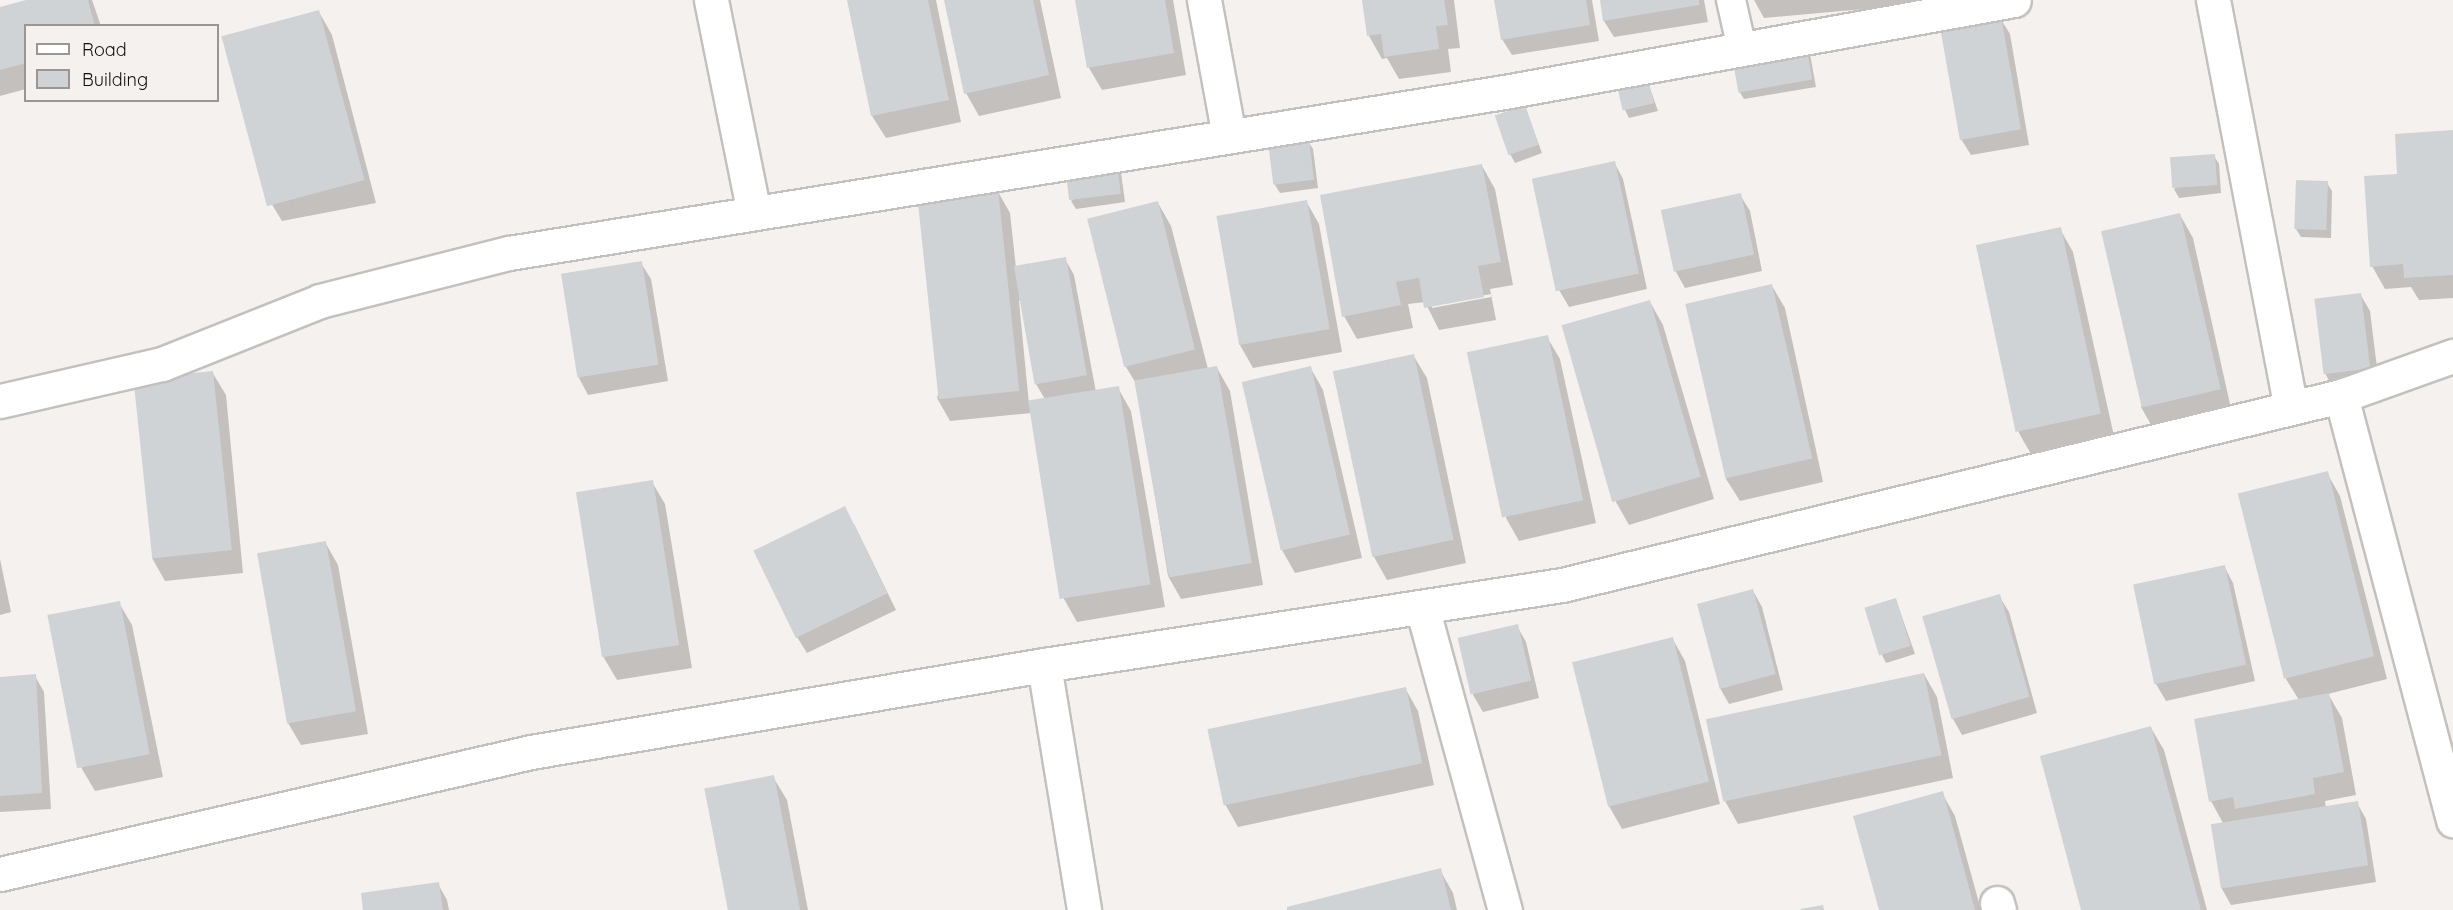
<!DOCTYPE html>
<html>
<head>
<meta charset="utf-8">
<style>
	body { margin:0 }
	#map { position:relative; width:2453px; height:910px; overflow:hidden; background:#f4f1ee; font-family:Quicksand,sans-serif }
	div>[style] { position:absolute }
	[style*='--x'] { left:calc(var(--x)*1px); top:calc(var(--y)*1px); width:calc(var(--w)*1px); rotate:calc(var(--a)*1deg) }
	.shadow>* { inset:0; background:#0003 }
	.building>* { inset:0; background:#cfd3d5; transform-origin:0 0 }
	.roads { filter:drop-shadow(2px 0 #c3c1bd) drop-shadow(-2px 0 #c3c1bd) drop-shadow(0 2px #c3c1bd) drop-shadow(0 -2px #c3c1bd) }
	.service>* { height:28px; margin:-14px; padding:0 14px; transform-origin:14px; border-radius:14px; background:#fff }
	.minor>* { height:33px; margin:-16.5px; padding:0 16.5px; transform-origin:16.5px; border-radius:16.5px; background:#fff }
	span { translate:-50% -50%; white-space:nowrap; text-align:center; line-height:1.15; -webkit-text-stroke:4.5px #f4f1ee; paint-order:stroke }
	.legend { position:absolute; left:24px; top:24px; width:195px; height:78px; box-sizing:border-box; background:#f4f1ee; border:2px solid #999794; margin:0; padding:8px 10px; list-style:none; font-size:18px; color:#100f0d }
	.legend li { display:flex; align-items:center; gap:12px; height:30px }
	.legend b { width:30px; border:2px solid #999794 }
</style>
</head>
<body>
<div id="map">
	<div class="shadow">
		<div style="clip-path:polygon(32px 0,92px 0,101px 26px,26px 26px,26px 89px,0 96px,0 9px)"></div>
		<div style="clip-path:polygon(849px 0,936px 0,961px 122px,886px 138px,872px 116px)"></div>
		<div style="clip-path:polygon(945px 0,1040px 0,1061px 98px,979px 116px,966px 93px)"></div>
		<div style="clip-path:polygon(1077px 0,1173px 0,1186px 75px,1102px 90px,1089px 68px)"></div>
		<div style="clip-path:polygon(1364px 0,1454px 0,1460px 48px,1448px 49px,1451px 72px,1399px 79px,1387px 58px,1382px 59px,1369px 36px)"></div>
		<div style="clip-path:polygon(1496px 0,1592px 0,1599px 41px,1512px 55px,1502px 39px)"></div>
		<div style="clip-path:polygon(1601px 0,1704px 0,1708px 22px,1614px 37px,1604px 21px)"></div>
		<div style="clip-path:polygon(1754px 0,1931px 0,1931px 3px,1764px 18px)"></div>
		<div style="clip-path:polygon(319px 12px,332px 35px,376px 203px,282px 221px,268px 198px)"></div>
		<div style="clip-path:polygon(2000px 18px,2010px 34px,2029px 145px,1971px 155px,1961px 139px)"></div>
		<div style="clip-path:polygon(1805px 46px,1810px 54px,1816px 87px,1744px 99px,1739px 91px)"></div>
		<div style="clip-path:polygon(1647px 80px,1658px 111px,1629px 118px,1625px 110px)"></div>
		<div style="clip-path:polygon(1525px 107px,1542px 153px,1515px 163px,1510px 154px)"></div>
		<div style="clip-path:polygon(2453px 131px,2453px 298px,2419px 300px,2411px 287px,2385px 289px,2372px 266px,2399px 175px)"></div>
		<div style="clip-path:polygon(1308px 141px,1313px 149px,1318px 188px,1280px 193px,1275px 185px)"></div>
		<div style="clip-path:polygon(2214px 156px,2219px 164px,2221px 193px,2179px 198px,2174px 189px)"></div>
		<div style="clip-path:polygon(1614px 162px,1623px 179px,1647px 289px,1569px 307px,1559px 290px)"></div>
		<div style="clip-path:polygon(1116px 165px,1121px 173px,1125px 202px,1076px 209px,1071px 201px)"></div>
		<div style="clip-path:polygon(evenodd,1482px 166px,1495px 189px,1513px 285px,1490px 289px,1496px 320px,1439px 330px,1425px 302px,1408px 304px,1413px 328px,1357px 339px,1344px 316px,1482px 166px,1491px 294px,1491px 297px,1432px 308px,1432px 305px,1491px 294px)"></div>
		<div style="clip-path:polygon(2327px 183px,2332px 191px,2331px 238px,2301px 237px,2296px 229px)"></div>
		<div style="clip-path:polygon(evenodd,997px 190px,1010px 213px,1016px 268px,1065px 259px,1074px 275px,1096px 392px,1118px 388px,1131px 411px,1165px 607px,1077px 622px,1064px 599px,1032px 413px,950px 421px,937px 398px,997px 190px,1021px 300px,1036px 384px,1046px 401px,1029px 404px,1019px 301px,1021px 300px)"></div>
		<div style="clip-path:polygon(1740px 195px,1750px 211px,1762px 271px,1685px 288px,1676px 272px,1663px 212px)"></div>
		<div style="clip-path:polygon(1306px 201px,1319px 224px,1342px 352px,1253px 368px,1240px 345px)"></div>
		<div style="clip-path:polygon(1158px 203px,1171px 226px,1208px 369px,1217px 368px,1230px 391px,1263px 585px,1181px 599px,1168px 576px,1137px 385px,1126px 367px,1089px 221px)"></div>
		<div style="clip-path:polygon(2180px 215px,2193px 238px,2232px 413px,2154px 430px,2141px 407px)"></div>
		<div style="clip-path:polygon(2060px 229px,2073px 252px,2114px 436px,2032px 456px,2019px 433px,1978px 248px)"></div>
		<div style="clip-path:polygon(641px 263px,651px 279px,668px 381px,588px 395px,579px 378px)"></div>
		<div style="clip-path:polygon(1772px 286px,1785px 308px,1823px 482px,1740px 501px,1726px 479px)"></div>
		<div style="clip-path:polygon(2360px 294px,2370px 311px,2379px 384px,2334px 390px,2325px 373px)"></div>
		<div style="clip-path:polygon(1650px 302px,1663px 325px,1714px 499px,1629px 525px,1616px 502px)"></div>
		<div style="clip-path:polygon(1547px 337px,1560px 359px,1596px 523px,1519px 541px,1506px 518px)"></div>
		<div style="clip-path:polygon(1413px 355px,1427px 378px,1466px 563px,1387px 580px,1374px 557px)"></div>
		<div style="clip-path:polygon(1310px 367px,1323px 390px,1362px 558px,1295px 573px,1282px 550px)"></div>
		<div style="clip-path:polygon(212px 372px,226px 395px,243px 573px,165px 581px,152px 558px)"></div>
		<div style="clip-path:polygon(2327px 473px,2340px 496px,2387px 679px,2328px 694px,2342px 718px,2356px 795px,2325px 801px,2326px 808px,2357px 803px,2366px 819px,2376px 882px,2231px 905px,2222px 889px,2224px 825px,2211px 801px,2299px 700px,2286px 679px)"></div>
		<div style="clip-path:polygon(652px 482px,665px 504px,692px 668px,617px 680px,604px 658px)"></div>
		<div style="clip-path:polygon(854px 524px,896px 610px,807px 653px,797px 637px)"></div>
		<div style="clip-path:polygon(325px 542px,338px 565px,368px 734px,301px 745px,288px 723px)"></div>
		<div style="clip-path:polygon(0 559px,11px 612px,0 615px)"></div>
		<div style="clip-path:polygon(2224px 566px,2233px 583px,2255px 681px,2166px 701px,2156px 684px)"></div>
		<div style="clip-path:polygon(1753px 591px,1762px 607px,1783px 690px,1729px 704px,1720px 688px)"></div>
		<div style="clip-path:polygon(1999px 596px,2009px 612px,2037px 713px,1962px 735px,1953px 719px,1924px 617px)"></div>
		<div style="clip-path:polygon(1896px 600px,1915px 654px,1886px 663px,1882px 655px)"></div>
		<div style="clip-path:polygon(119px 603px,132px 625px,163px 777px,95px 791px,82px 769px,50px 617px)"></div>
		<div style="clip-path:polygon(1517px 626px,1526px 642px,1539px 698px,1483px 712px,1473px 695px)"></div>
		<div style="clip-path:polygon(1672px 638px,1685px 661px,1720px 804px,1622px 829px,1609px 806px)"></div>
		<div style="clip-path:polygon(1924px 674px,1937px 697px,1953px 778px,1738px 824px,1725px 801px)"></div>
		<div style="clip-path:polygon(35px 676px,44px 692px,51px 809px,0 812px,0 678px)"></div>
		<div style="clip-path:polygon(1405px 688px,1418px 711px,1434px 785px,1238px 827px,1225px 804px)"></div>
		<div style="clip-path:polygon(2151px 728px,2164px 750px,2207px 910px,2082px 910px)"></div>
		<div style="clip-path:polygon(773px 777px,787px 800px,808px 910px,729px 910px)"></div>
		<div style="clip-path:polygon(1942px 793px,1955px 816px,1981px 910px,1880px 910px)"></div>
		<div style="clip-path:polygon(1440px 870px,1453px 893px,1457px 910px,1289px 910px)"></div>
		<div style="clip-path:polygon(438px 884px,447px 900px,449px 910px,364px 910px)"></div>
	</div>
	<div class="building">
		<div style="clip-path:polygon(26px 0,88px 0,95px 26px,26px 26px,26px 63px,0 70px,0 7px)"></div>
		<div style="clip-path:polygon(847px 0,928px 0,949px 100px,871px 116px)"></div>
		<div style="clip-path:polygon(944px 0,1033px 0,1049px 75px,964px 94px)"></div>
		<div style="clip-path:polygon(1075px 0,1165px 0,1174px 53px,1087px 68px)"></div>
		<div style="clip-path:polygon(1362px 0,1444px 0,1448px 25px,1436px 26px,1439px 49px,1384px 57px,1381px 34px,1367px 36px)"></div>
		<div style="clip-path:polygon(1494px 0,1586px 0,1590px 25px,1501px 40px)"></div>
		<div style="clip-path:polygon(1600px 0,1699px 0,1699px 5px,1603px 21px)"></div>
		<div style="left:319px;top:10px;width:176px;height:101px;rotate:75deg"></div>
		<div style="left:2001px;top:16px;width:115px;height:62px;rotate:80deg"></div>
		<div style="left:1806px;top:44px;width:36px;height:75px;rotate:80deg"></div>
		<div style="left:1648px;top:78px;width:26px;height:32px;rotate:77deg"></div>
		<div style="left:1525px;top:105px;width:42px;height:32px;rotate:71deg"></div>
		<div style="clip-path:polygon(2453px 130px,2453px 275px,2404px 278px,2403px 264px,2370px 267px,2364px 176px,2397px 174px,2395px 134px)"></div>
		<div style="left:1309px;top:139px;width:41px;height:41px;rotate:83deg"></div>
		<div style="left:2215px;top:154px;width:31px;height:45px;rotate:86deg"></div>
		<div style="left:1615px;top:161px;width:115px;height:85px;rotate:78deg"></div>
		<div style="left:1117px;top:163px;width:31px;height:52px;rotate:83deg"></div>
		<div style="clip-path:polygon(1482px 164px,1501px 262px,1478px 266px,1484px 297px,1424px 308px,1419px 278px,1396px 282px,1401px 305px,1342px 317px,1320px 195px)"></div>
		<div style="left:2296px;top:180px;width:32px;height:49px;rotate:2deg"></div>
		<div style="left:998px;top:189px;width:203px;height:81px;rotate:84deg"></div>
		<div style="left:1741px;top:193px;width:63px;height:82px;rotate:78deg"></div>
		<div style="left:1307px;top:200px;width:131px;height:92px;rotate:80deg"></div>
		<div style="left:1158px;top:201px;width:153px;height:73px;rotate:76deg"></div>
		<div style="left:2180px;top:213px;width:181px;height:81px;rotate:77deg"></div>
		<div style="left:2061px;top:227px;width:191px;height:87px;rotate:78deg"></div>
		<div style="left:1066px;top:257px;width:120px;height:53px;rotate:80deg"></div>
		<div style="left:642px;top:261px;width:105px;height:82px;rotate:81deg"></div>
		<div style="left:1772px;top:284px;width:179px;height:89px;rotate:77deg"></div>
		<div style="left:2361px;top:293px;width:76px;height:47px;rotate:83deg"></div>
		<div style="left:1650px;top:300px;width:184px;height:92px;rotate:74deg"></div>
		<div style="left:1548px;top:335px;width:169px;height:83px;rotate:78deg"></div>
		<div style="left:1414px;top:354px;width:190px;height:83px;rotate:78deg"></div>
		<div style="left:1217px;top:366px;width:200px;height:84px;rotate:80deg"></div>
		<div style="left:1311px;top:366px;width:173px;height:71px;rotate:77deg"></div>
		<div style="left:213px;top:371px;width:180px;height:80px;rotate:84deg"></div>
		<div style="left:1119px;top:386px;width:201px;height:92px;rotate:81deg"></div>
		<div style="left:2328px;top:471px;width:191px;height:93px;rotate:76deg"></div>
		<div style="left:653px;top:480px;width:167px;height:78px;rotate:81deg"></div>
		<div style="left:845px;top:506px;width:97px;height:102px;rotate:64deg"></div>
		<div style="left:326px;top:541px;width:173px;height:70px;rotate:80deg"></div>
		<div style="left:2225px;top:565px;width:102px;height:94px;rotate:78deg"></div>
		<div style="left:1753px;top:589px;width:88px;height:58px;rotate:75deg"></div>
		<div style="left:2000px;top:594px;width:107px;height:81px;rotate:74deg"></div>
		<div style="left:1896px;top:598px;width:50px;height:33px;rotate:73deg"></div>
		<div style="left:120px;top:601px;width:156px;height:74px;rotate:79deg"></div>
		<div style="left:1518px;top:624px;width:58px;height:62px;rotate:77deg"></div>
		<div style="left:1673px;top:637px;width:149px;height:104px;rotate:76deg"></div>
		<div style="left:1924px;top:673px;width:84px;height:223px;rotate:78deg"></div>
		<div style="clip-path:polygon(36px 674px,42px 793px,0 796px,0 677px)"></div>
		<div style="left:1406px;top:687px;width:78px;height:203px;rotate:78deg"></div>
		<div style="clip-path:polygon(2329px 693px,2344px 772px,2313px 778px,2315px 794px,2235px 809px,2233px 797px,2209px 802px,2194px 719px)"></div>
		<div style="clip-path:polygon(2151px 726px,2201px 910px,2081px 910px,2040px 756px)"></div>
		<div style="left:774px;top:775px;width:137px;height:71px;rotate:79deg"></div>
		<div style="clip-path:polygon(1943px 791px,1975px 910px,1879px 910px,1853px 816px)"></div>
		<div style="left:2358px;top:801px;width:65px;height:149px;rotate:81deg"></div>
		<div style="clip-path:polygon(1441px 868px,1451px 910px,1287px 910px,1287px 907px)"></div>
		<div style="clip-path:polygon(439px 882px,443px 910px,363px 910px,361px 893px)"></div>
		<div style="clip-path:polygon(1823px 905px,1824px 910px,1801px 910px,1800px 909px)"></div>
	</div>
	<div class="roads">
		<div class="service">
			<div style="--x:1731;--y:0;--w:50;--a:77.3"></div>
		</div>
		<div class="minor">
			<div style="--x:711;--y:0;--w:217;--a:78.6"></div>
			<div style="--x:1204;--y:0;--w:138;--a:79.6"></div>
			<div style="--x:2213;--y:0;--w:415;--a:79.2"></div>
			<div style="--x:2341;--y:396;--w:439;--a:75.2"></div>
			<div style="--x:0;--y:401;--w:166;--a:-12.9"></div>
			<div style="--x:162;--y:364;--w:170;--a:-21.7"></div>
			<div style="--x:320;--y:301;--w:195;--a:-14.3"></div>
			<div style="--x:509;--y:253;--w:1014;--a:-9.19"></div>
			<div style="--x:1510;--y:91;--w:512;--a:-10.23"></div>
			<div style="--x:1422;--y:607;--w:314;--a:74.7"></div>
			<div style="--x:1044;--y:665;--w:248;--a:80.7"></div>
			<div style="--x:0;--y:874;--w:545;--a:-12.94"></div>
			<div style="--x:531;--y:752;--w:520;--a:-9.63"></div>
			<div style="--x:1044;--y:665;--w:524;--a:-8.78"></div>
			<div style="--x:1562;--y:585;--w:802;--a:-13.64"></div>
			<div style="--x:2341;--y:396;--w:119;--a:-19.7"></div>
			<div style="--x:1997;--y:903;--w:7;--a:74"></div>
		</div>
	</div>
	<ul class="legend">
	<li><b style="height:8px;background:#fff"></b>Road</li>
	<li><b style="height:16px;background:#cfd3d5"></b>Building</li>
	</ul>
</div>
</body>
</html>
